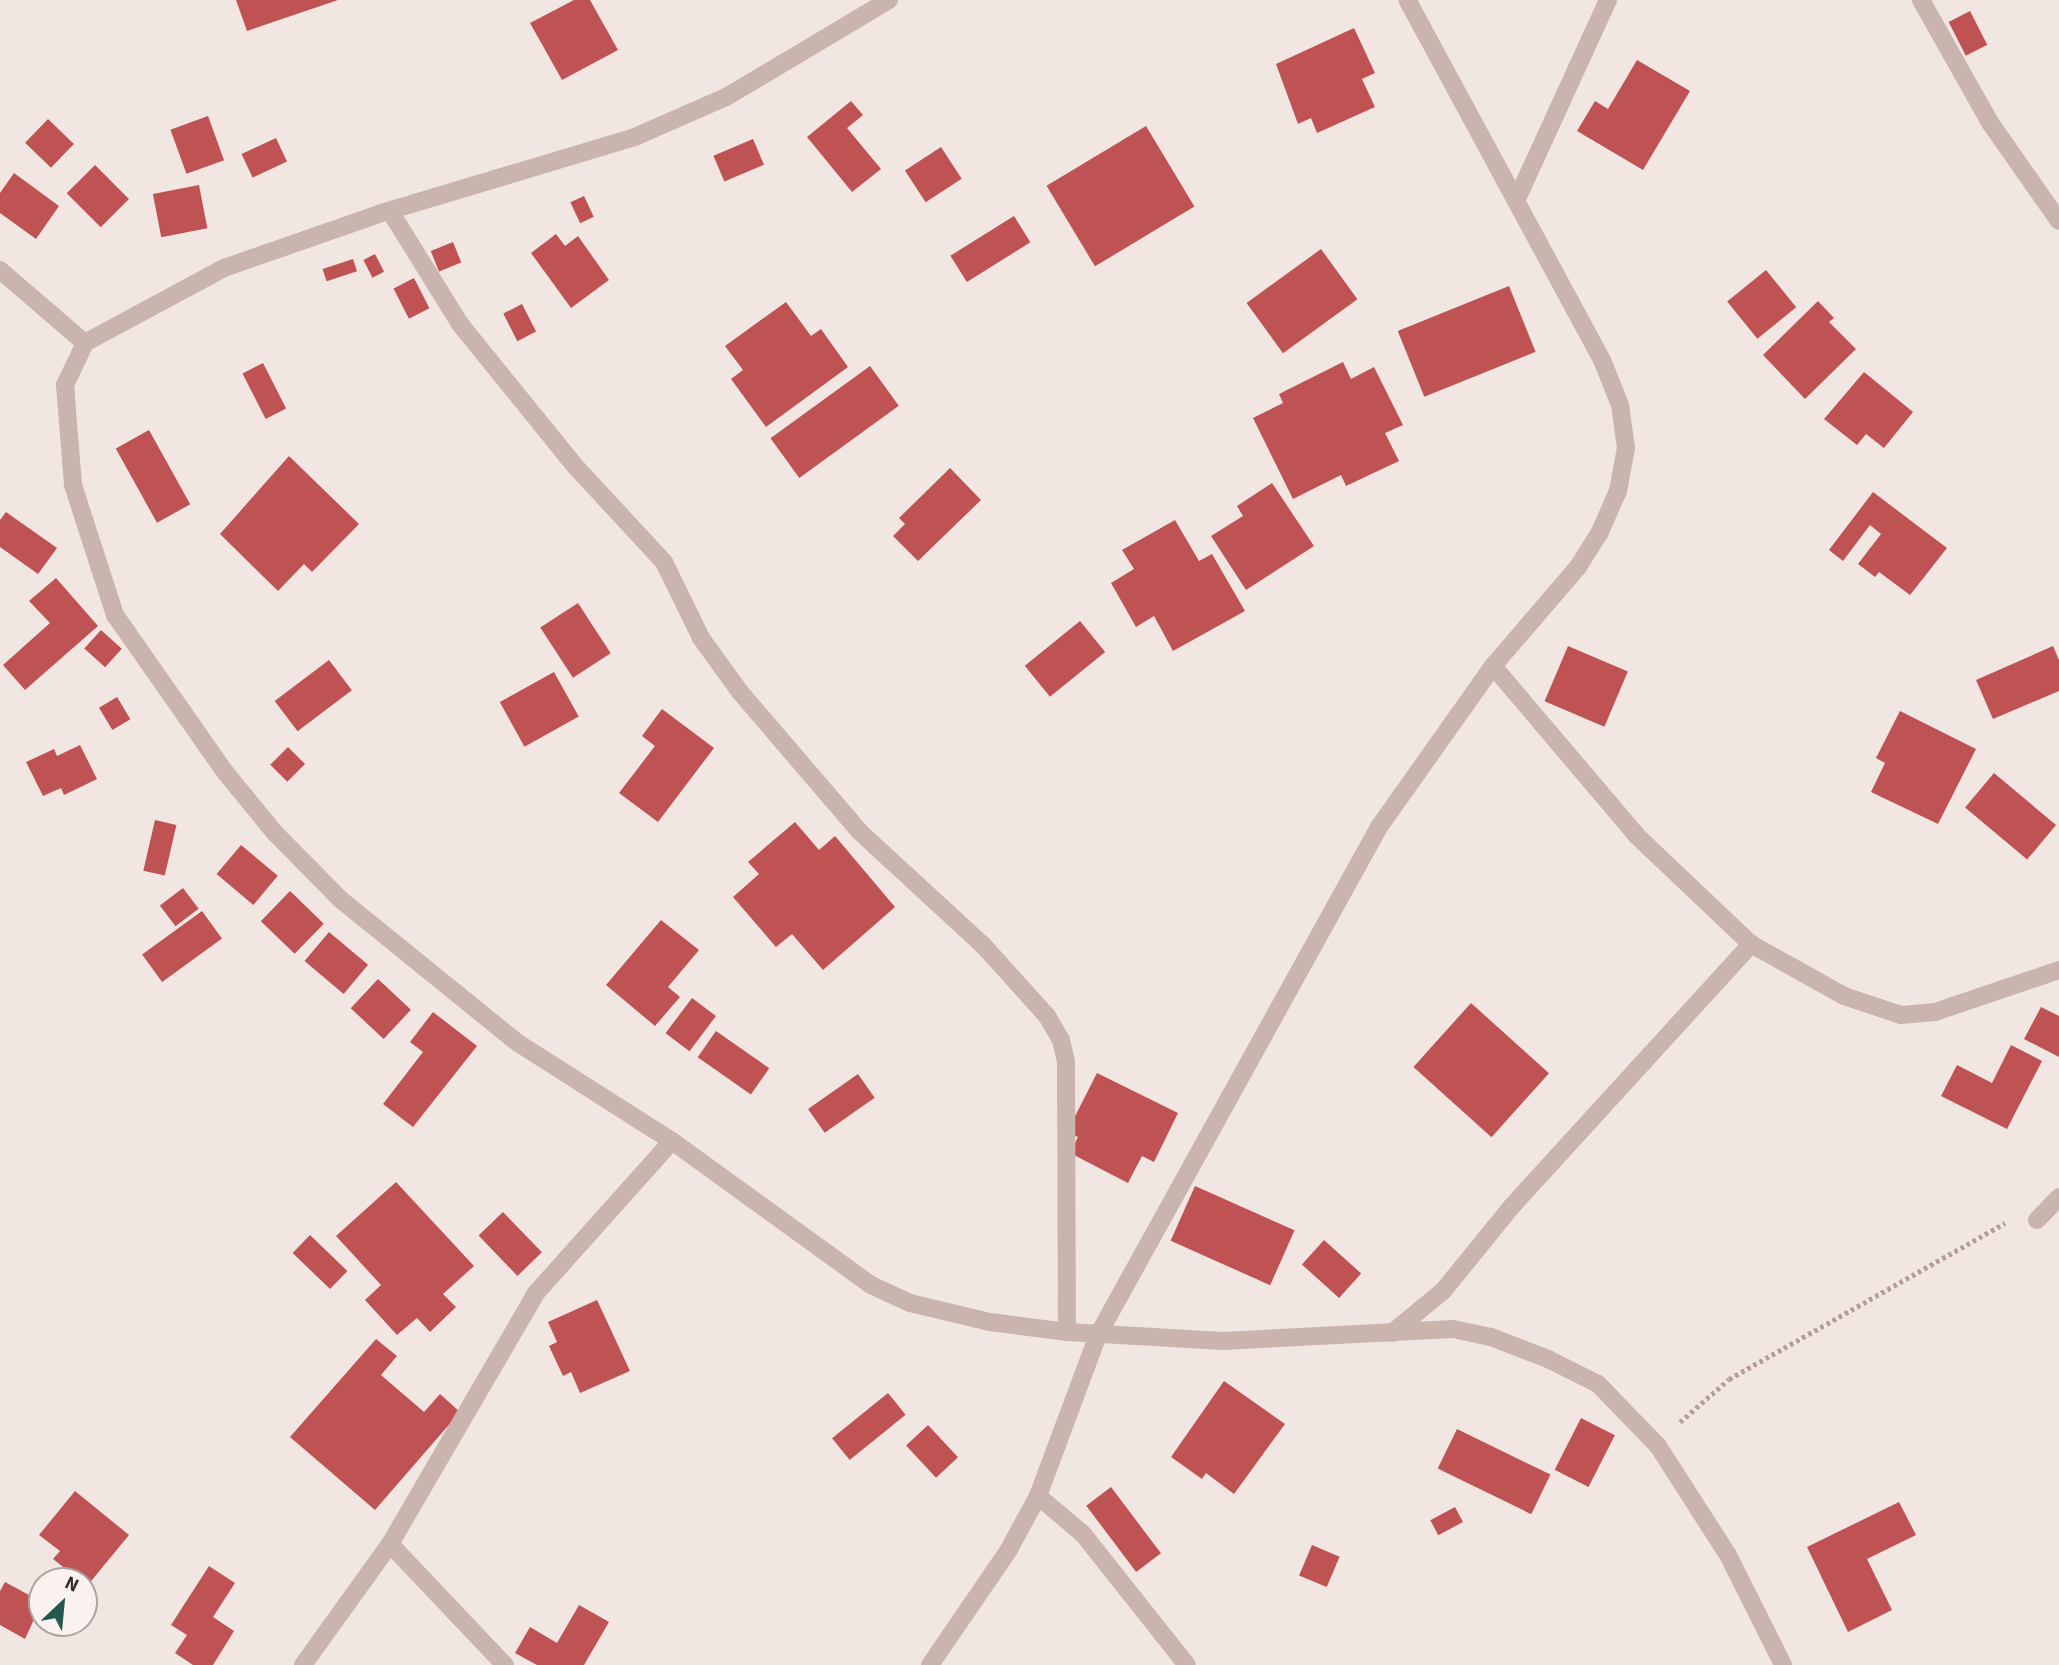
<!DOCTYPE html>
<html>
<head>
<meta charset="utf-8">
<style>
	body { margin:0 }
	#map { position:relative; width:2059px; height:1665px; overflow:hidden; background:#f2e6e2; font-family:"Source Sans 3",sans-serif }
	div>[style] { position:absolute }
	[style*='--x'] { left:calc(var(--x)*1px); top:calc(var(--y)*1px); width:calc(var(--w)*1px); rotate:calc(var(--a)*1deg) }
	.building>* { inset:0; background:#bf5354; transform-origin:0 0 }
	.path>* { height:4.5px; margin-top:-2.25px; transform-origin:0; background:repeating-linear-gradient(90deg,#b69e98 0 3.5px,transparent 0 7px) }
	.minor>* { height:18px; margin:-9px; padding:0 9px; transform-origin:9px; border-radius:9px; background:#cab4ae }
	.tertiary>* { height:18px; margin:-9px; padding:0 9px; transform-origin:9px; border-radius:9px; background:#cab4ae }
	span { translate:-50% -50%; white-space:nowrap; text-align:center; line-height:1.15; -webkit-text-stroke:7px #faf2ee; paint-order:stroke }
	.north { position:absolute; left:28px; top:1567px; width:70px; height:70px; box-sizing:border-box; background:#faf2ee; border:2px solid #ada3a0; border-radius:50%; rotate:26deg; font-size:19px; font-weight:700; line-height:28px; text-align:center; color:#392d2c }
	.north::after { content:''; display:block; margin:auto; width:24px; height:32px; background:#23594f; clip-path:polygon(50% 0,100% 100%,50% 72%,0 100%) }
</style>
</head>
<body>
<div id="map">
	<div class="building">
		<div style="clip-path:polygon(236px 0,338px 0,247px 31px)"></div>
		<div style="clip-path:polygon(574px 0,590px 0,618px 50px,562px 80px,530px 23px)"></div>
		<div style="left:1970px;top:11px;width:38px;height:24px;rotate:63deg"></div>
		<div style="clip-path:polygon(1354px 28px,1375px 73px,1362px 79px,1375px 107px,1317px 133px,1311px 118px,1298px 124px,1276px 64px)"></div>
		<div style="clip-path:polygon(1637px 60px,1690px 91px,1643px 170px,1577px 131px,1595px 101px,1608px 109px)"></div>
		<div style="clip-path:polygon(851px 101px,863px 115px,847px 128px,881px 169px,852px 192px,807px 137px)"></div>
		<div style="left:208px;top:116px;width:47px;height:40px;rotate:70deg"></div>
		<div style="left:48px;top:119px;width:36px;height:33px;rotate:44deg"></div>
		<div style="left:1146px;top:126px;width:94px;height:116px;rotate:59deg"></div>
		<div style="left:276px;top:138px;width:26px;height:38px;rotate:65deg"></div>
		<div style="left:753px;top:139px;width:28px;height:43px;rotate:67deg"></div>
		<div style="left:941px;top:147px;width:38px;height:43px;rotate:57deg"></div>
		<div style="left:95px;top:165px;width:48px;height:40px;rotate:45deg"></div>
		<div style="clip-path:polygon(14px 173px,59px 206px,36px 239px,0 213px,0 193px)"></div>
		<div style="left:199px;top:185px;width:44px;height:47px;rotate:79deg"></div>
		<div style="left:584px;top:196px;width:23px;height:15px;rotate:65deg"></div>
		<div style="left:1014px;top:216px;width:31px;height:75px;rotate:58deg"></div>
		<div style="clip-path:polygon(556px 234px,565px 246px,578px 236px,609px 280px,571px 308px,531px 253px)"></div>
		<div style="left:453px;top:242px;width:22px;height:24px;rotate:68deg"></div>
		<div style="left:1321px;top:249px;width:62px;height:92px;rotate:54deg"></div>
		<div style="left:375px;top:254px;width:20px;height:13px;rotate:63deg"></div>
		<div style="left:353px;top:259px;width:13px;height:32px;rotate:72deg"></div>
		<div style="left:1766px;top:270px;width:48px;height:50px;rotate:51deg"></div>
		<div style="left:414px;top:278px;width:34px;height:23px;rotate:63deg"></div>
		<div style="left:1509px;top:286px;width:71px;height:120px;rotate:68deg"></div>
		<div style="clip-path:polygon(1818px 301px,1834px 318px,1829px 322px,1856px 349px,1805px 399px,1763px 355px)"></div>
		<div style="clip-path:polygon(786px 302px,811px 336px,821px 329px,848px 367px,766px 427px,731px 379px,743px 370px,725px 346px)"></div>
		<div style="left:522px;top:304px;width:31px;height:21px;rotate:63deg"></div>
		<div style="clip-path:polygon(1343px 362px,1351px 379px,1374px 367px,1403px 425px,1385px 433px,1399px 461px,1346px 486px,1341px 475px,1293px 499px,1253px 418px,1283px 403px,1279px 394px)"></div>
		<div style="left:263px;top:363px;width:51px;height:23px;rotate:63deg"></div>
		<div style="left:870px;top:366px;width:49px;height:123px;rotate:54deg"></div>
		<div style="clip-path:polygon(1864px 372px,1913px 412px,1884px 448px,1866px 434px,1857px 445px,1824px 419px)"></div>
		<div style="left:149px;top:430px;width:85px;height:38px;rotate:61deg"></div>
		<div style="clip-path:polygon(289px 456px,359px 524px,312px 572px,304px 564px,278px 591px,220px 534px)"></div>
		<div style="clip-path:polygon(950px 468px,981px 500px,918px 561px,893px 536px,905px 524px,899px 518px)"></div>
		<div style="clip-path:polygon(1272px 483px,1314px 546px,1246px 590px,1211px 536px,1243px 516px,1237px 506px)"></div>
		<div style="clip-path:polygon(1873px 492px,1947px 548px,1910px 595px,1879px 572px,1875px 577px,1858px 564px,1881px 534px,1870px 525px,1843px 561px,1829px 550px)"></div>
		<div style="clip-path:polygon(6px 512px,57px 548px,38px 574px,0 547px,0 520px)"></div>
		<div style="clip-path:polygon(1175px 520px,1199px 561px,1212px 554px,1245px 611px,1173px 651px,1154px 616px,1136px 627px,1111px 583px,1134px 569px,1122px 550px)"></div>
		<div style="clip-path:polygon(56px 578px,98px 626px,25px 690px,3px 665px,50px 623px,29px 601px)"></div>
		<div style="left:578px;top:603px;width:60px;height:45px;rotate:57deg"></div>
		<div style="left:1080px;top:621px;width:40px;height:71px;rotate:51deg"></div>
		<div style="left:101px;top:630px;width:28px;height:25px;rotate:42deg"></div>
		<div style="left:1568px;top:646px;width:65px;height:60px;rotate:23deg"></div>
		<div style="clip-path:polygon(2053px 646px,2059px 660px,2059px 691px,1993px 719px,1976px 680px)"></div>
		<div style="left:329px;top:660px;width:38px;height:68px;rotate:53deg"></div>
		<div style="left:554px;top:672px;width:51px;height:62px;rotate:61deg"></div>
		<div style="left:117px;top:697px;width:26px;height:21px;rotate:59deg"></div>
		<div style="clip-path:polygon(662px 709px,714px 748px,658px 822px,619px 793px,655px 746px,642px 736px)"></div>
		<div style="clip-path:polygon(1900px 711px,1976px 749px,1938px 824px,1871px 792px,1885px 763px,1876px 758px)"></div>
		<div style="clip-path:polygon(80px 745px,97px 779px,64px 795px,61px 788px,43px 796px,26px 762px,54px 749px,57px 756px)"></div>
		<div style="left:288px;top:747px;width:24px;height:25px;rotate:45deg"></div>
		<div style="left:1994px;top:773px;width:81px;height:45px;rotate:40deg"></div>
		<div style="left:155px;top:820px;width:22px;height:52px;rotate:13deg"></div>
		<div style="clip-path:polygon(795px 822px,819px 850px,835px 836px,895px 907px,823px 970px,792px 934px,776px 947px,733px 897px,759px 874px,748px 862px)"></div>
		<div style="left:241px;top:845px;width:48px;height:38px;rotate:40deg"></div>
		<div style="left:183px;top:888px;width:26px;height:29px;rotate:53deg"></div>
		<div style="left:290px;top:891px;width:47px;height:42px;rotate:44deg"></div>
		<div style="left:202px;top:911px;width:34px;height:74px;rotate:54deg"></div>
		<div style="clip-path:polygon(661px 920px,699px 950px,668px 987px,680px 997px,655px 1026px,606px 985px)"></div>
		<div style="left:329px;top:932px;width:51px;height:38px;rotate:40deg"></div>
		<div style="left:378px;top:979px;width:45px;height:40px;rotate:43deg"></div>
		<div style="left:692px;top:998px;width:30px;height:44px;rotate:37deg"></div>
		<div style="left:1471px;top:1003px;width:105px;height:86px;rotate:42deg"></div>
		<div style="clip-path:polygon(2041px 1007px,2059px 1016px,2059px 1057px,2024px 1039px)"></div>
		<div style="clip-path:polygon(433px 1012px,477px 1046px,413px 1127px,383px 1104px,423px 1052px,410px 1042px)"></div>
		<div style="left:716px;top:1031px;width:65px;height:32px;rotate:35deg"></div>
		<div style="clip-path:polygon(2011px 1045px,2042px 1061px,2007px 1129px,1941px 1096px,1957px 1065px,1992px 1083px)"></div>
		<div style="clip-path:polygon(1097px 1073px,1178px 1113px,1154px 1162px,1142px 1156px,1128px 1183px,1070px 1153px,1078px 1137px,1067px 1132px)"></div>
		<div style="left:858px;top:1074px;width:29px;height:61px;rotate:55deg"></div>
		<div style="clip-path:polygon(396px 1182px,474px 1266px,443px 1294px,456px 1307px,430px 1332px,417px 1318px,397px 1335px,365px 1300px,381px 1285px,336px 1236px)"></div>
		<div style="left:1195px;top:1186px;width:109px;height:60px;rotate:24deg"></div>
		<div style="left:503px;top:1212px;width:56px;height:34px;rotate:46deg"></div>
		<div style="left:310px;top:1235px;width:52px;height:25px;rotate:44deg"></div>
		<div style="left:1324px;top:1240px;width:50px;height:33px;rotate:42deg"></div>
		<div style="clip-path:polygon(597px 1300px,630px 1371px,580px 1393px,571px 1372px,563px 1376px,549px 1346px,557px 1342px,548px 1322px)"></div>
		<div style="clip-path:polygon(376px 1339px,397px 1356px,381px 1375px,424px 1412px,440px 1394px,460px 1412px,375px 1510px,290px 1437px)"></div>
		<div style="clip-path:polygon(1224px 1381px,1285px 1424px,1234px 1494px,1206px 1473px,1202px 1479px,1171px 1457px)"></div>
		<div style="left:888px;top:1393px;width:28px;height:72px;rotate:51deg"></div>
		<div style="left:1581px;top:1418px;width:38px;height:58px;rotate:27deg"></div>
		<div style="left:928px;top:1425px;width:44px;height:30px;rotate:47deg"></div>
		<div style="left:1457px;top:1429px;width:104px;height:44px;rotate:26deg"></div>
		<div style="left:1111px;top:1487px;width:83px;height:31px;rotate:53deg"></div>
		<div style="clip-path:polygon(75px 1491px,129px 1535px,87px 1586px,53px 1559px,60px 1551px,39px 1535px)"></div>
		<div style="clip-path:polygon(1899px 1502px,1916px 1535px,1867px 1559px,1892px 1610px,1848px 1632px,1807px 1547px)"></div>
		<div style="left:1455px;top:1507px;width:17px;height:28px;rotate:62deg"></div>
		<div style="left:1312px;top:1545px;width:30px;height:33px;rotate:23deg"></div>
		<div style="clip-path:polygon(209px 1566px,235px 1583px,213px 1617px,234px 1631px,213px 1665px,193px 1665px,175px 1653px,187px 1635px,171px 1625px)"></div>
		<div style="clip-path:polygon(5px 1582px,42px 1602px,25px 1639px,0 1625px,0 1591px)"></div>
		<div style="clip-path:polygon(579px 1605px,609px 1622px,584px 1665px,537px 1665px,515px 1653px,530px 1627px,557px 1643px)"></div>
	</div>
	<div class="path">
		<div style="--x:1680;--y:1422;--w:65;--a:-41.3"></div>
		<div style="--x:1729;--y:1379;--w:317;--a:-29.5"></div>
	</div>
	<div class="minor">
		<div style="--x:1921;--y:0;--w:142;--a:60.6"></div>
		<div style="--x:1991;--y:124;--w:118;--a:55"></div>
		<div style="--x:1516;--y:201;--w:221;--a:-65.4"></div>
		<div style="--x:390;--y:211;--w:133;--a:58.2"></div>
		<div style="--x:460;--y:324;--w:183;--a:51"></div>
		<div style="--x:575;--y:466;--w:131;--a:47.2"></div>
		<div style="--x:664;--y:562;--w:85;--a:64"></div>
		<div style="--x:701;--y:638;--w:67;--a:54.2"></div>
		<div style="--x:740;--y:692;--w:184;--a:49.4"></div>
		<div style="--x:860;--y:832;--w:167;--a:42.6"></div>
		<div style="--x:983;--y:945;--w:96;--a:48"></div>
		<div style="--x:1047;--y:1016;--w:28;--a:60"></div>
		<div style="--x:1061;--y:1040;--w:22;--a:77"></div>
		<div style="--x:1066;--y:1061;--w:271;--a:89.8"></div>
		<div style="--x:0;--y:270;--w:112;--a:40.7"></div>
		<div style="--x:1493;--y:666;--w:223;--a:49.7"></div>
		<div style="--x:1637;--y:836;--w:157;--a:43.5"></div>
		<div style="--x:1751;--y:944;--w:107;--a:29.2"></div>
		<div style="--x:1844;--y:996;--w:60;--a:18.4"></div>
		<div style="--x:1901;--y:1015;--w:34;--a:-5"></div>
		<div style="--x:1935;--y:1012;--w:131;--a:-18.7"></div>
		<div style="--x:2037;--y:1220;--w:32;--a:-46"></div>
		<div style="--x:1392;--y:1333;--w:66;--a:-39.5"></div>
		<div style="--x:1443;--y:1291;--w:109;--a:-50.9"></div>
		<div style="--x:1512;--y:1206;--w:355;--a:-47.6"></div>
		<div style="--x:1038;--y:1496;--w:59;--a:40.2"></div>
		<div style="--x:1083;--y:1534;--w:167;--a:51.6"></div>
		<div style="--x:390;--y:1544;--w:167;--a:46.5"></div>
		<div style="--x:303;--y:1665;--w:149;--a:-54.3"></div>
		<div style="--x:390;--y:1544;--w:290;--a:-59.8"></div>
		<div style="--x:536;--y:1293;--w:204;--a:-48.2"></div>
		<div style="--x:930;--y:1665;--w:138;--a:-55.6"></div>
		<div style="--x:1008;--y:1551;--w:63;--a:-61.4"></div>
		<div style="--x:1038;--y:1496;--w:172;--a:-69.6"></div>
		<div style="--x:1098;--y:1335;--w:581;--a:-61.05"></div>
		<div style="--x:1379;--y:827;--w:197;--a:-54.7"></div>
		<div style="--x:1493;--y:666;--w:130;--a:-49.4"></div>
		<div style="--x:1578;--y:567;--w:39;--a:-58"></div>
		<div style="--x:1599;--y:534;--w:47;--a:-66.2"></div>
		<div style="--x:1618;--y:491;--w:44;--a:-79.5"></div>
		<div style="--x:1626;--y:448;--w:43;--a:-97.9"></div>
		<div style="--x:1620;--y:405;--w:48;--a:-111.8"></div>
		<div style="--x:1602;--y:360;--w:409;--a:-118.4"></div>
	</div>
	<div class="tertiary">
		<div style="--x:889;--y:0;--w:190;--a:149.2"></div>
		<div style="--x:726;--y:97;--w:99;--a:156.3"></div>
		<div style="--x:635;--y:137;--w:267;--a:163.3"></div>
		<div style="--x:379;--y:214;--w:164;--a:160.8"></div>
		<div style="--x:224;--y:268;--w:158;--a:151.7"></div>
		<div style="--x:85;--y:343;--w:47;--a:115.5"></div>
		<div style="--x:65;--y:385;--w:100;--a:85.4"></div>
		<div style="--x:73;--y:485;--w:137;--a:72.1"></div>
		<div style="--x:115;--y:615;--w:192;--a:55"></div>
		<div style="--x:225;--y:772;--w:79;--a:50.7"></div>
		<div style="--x:275;--y:833;--w:93;--a:45.4"></div>
		<div style="--x:340;--y:899;--w:229;--a:39"></div>
		<div style="--x:518;--y:1043;--w:183;--a:32.5"></div>
		<div style="--x:672;--y:1141;--w:246;--a:35.9"></div>
		<div style="--x:871;--y:1285;--w:43;--a:24.8"></div>
		<div style="--x:910;--y:1303;--w:82;--a:13.4"></div>
		<div style="--x:990;--y:1322;--w:78;--a:7.4"></div>
		<div style="--x:1067;--y:1332;--w:156;--a:3.3"></div>
		<div style="--x:1223;--y:1341;--w:230;--a:-3"></div>
		<div style="--x:1453;--y:1329;--w:39;--a:12"></div>
		<div style="--x:1491;--y:1337;--w:61;--a:21.1"></div>
		<div style="--x:1548;--y:1359;--w:56;--a:26.6"></div>
		<div style="--x:1598;--y:1384;--w:86;--a:45.9"></div>
		<div style="--x:1658;--y:1446;--w:130;--a:57.3"></div>
		<div style="--x:1728;--y:1555;--w:123;--a:63.4"></div>
	</div>
	<div class="north">N</div>
</div>
</body>
</html>
